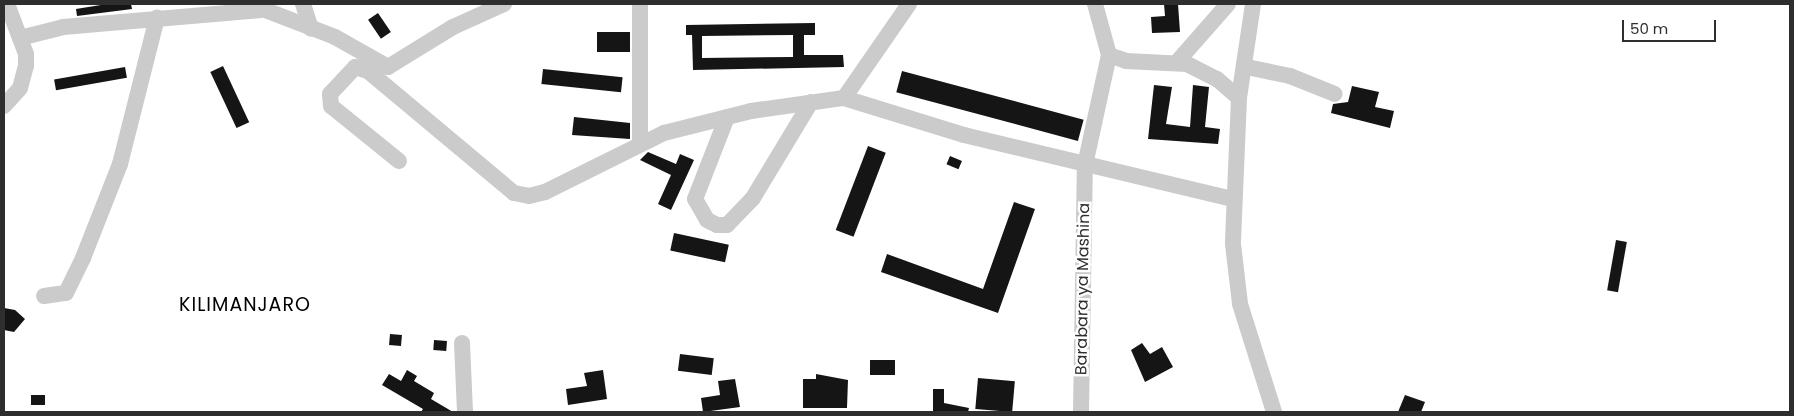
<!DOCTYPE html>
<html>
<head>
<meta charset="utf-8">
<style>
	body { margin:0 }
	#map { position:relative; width:1794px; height:416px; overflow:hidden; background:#fff; font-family:Poppins,sans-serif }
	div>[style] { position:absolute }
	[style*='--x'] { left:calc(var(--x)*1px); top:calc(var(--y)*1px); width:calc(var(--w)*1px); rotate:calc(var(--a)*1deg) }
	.building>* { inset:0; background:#151515; transform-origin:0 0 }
	.minor>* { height:16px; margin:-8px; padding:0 8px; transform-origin:8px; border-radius:8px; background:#cbcbcb }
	span { translate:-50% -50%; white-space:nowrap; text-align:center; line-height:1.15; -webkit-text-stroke:5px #fff; paint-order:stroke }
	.street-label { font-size:16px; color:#2e2e2e }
	.quarter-label { font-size:19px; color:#000; letter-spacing:1px }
	.frame { position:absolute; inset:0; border:5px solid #2e2e2e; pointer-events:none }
	.scale { position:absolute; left:1622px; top:20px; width:94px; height:22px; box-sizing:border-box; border:2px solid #2e2e2e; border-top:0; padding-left:6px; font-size:15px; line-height:18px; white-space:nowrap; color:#2e2e2e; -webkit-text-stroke:4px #fff; paint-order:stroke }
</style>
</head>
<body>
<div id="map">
	<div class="building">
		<div style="clip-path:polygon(107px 4px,131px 4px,132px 9px,77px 16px,76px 9px)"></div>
		<div style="clip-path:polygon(1164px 4px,1178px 4px,1180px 32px,1152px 33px,1151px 17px,1165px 16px)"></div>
		<div style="left:378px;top:13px;width:23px;height:12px;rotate:56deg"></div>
		<div style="clip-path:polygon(evenodd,815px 23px,815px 35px,804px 35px,804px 55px,843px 55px,844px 67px,693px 70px,692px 35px,686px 35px,686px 25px,815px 23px,793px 35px,793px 57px,702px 58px,702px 36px,793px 35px)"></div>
		<div style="left:630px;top:32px;width:20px;height:33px;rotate:90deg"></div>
		<div style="left:223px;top:66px;width:62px;height:14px;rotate:65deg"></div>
		<div style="left:125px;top:67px;width:11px;height:72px;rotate:80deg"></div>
		<div style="left:543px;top:69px;width:80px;height:15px;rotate:6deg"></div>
		<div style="left:902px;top:71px;width:188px;height:22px;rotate:15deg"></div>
		<div style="clip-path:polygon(1154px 85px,1172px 87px,1166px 124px,1190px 127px,1193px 85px,1209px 87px,1205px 127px,1220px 129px,1218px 144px,1148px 139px)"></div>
		<div style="clip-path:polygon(1352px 86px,1379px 92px,1375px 107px,1394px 111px,1390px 128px,1331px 113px,1333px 104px,1348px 102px)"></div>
		<div style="clip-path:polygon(574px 117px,630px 123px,630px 139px,572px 135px)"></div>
		<div style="left:868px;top:146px;width:19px;height:90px;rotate:21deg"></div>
		<div style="clip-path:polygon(648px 152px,676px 164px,680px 154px,694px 160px,671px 210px,658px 204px,671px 175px,640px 160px)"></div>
		<div style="left:950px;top:156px;width:13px;height:9px;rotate:23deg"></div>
		<div style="clip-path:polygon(1014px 202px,1035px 209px,998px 313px,881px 272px,887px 254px,983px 289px)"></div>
		<div style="left:674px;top:233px;width:56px;height:18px;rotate:12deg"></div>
		<div style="left:1616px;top:240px;width:11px;height:51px;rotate:10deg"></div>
		<div style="clip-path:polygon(4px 308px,15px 310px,25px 319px,14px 332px,4px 330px)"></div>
		<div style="left:390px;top:334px;width:12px;height:11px;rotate:5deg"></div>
		<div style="left:434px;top:340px;width:13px;height:10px;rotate:4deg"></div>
		<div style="clip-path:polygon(1142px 343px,1150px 354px,1162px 347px,1173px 367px,1145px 382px,1131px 350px)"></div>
		<div style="left:680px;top:354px;width:34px;height:17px;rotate:7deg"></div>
		<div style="left:870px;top:360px;width:25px;height:15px"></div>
		<div style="clip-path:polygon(407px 370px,417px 376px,414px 381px,434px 393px,431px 399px,453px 412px,421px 412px,423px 409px,382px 385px,389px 374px,401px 381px)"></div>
		<div style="clip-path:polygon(603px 370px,607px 399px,568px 405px,566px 389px,587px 386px,584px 373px)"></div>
		<div style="clip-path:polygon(816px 374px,848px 380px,847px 408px,803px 408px,803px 379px,816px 379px)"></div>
		<div style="left:978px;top:378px;width:37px;height:31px;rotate:5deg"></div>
		<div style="clip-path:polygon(735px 379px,740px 407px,703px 412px,701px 398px,720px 395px,718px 381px)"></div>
		<div style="clip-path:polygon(933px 389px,944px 389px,944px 403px,969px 408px,968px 412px,933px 412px)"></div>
		<div style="left:31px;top:395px;width:14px;height:10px"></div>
		<div style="clip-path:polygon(1405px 395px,1425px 402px,1421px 412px,1398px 412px)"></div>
	</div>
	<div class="minor">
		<div style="--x:250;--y:4;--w:91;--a:21.2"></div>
		<div style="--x:335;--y:37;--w:61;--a:29.5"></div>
		<div style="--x:388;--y:67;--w:76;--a:-31.6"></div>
		<div style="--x:453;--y:27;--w:56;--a:-24.3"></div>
		<div style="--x:303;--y:4;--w:26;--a:72"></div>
		<div style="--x:1095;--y:4;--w:53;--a:74.6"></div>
		<div style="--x:1109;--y:55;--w:18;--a:19"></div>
		<div style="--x:1126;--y:61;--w:61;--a:2.8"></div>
		<div style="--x:1187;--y:64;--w:34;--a:27"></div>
		<div style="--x:1217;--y:79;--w:29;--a:41"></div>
		<div style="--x:1253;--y:4;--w:95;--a:98.5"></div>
		<div style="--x:1239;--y:98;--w:146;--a:92.4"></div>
		<div style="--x:1233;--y:244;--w:60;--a:83.3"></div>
		<div style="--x:1240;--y:304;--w:113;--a:72.5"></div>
		<div style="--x:20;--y:38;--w:44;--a:-14.3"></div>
		<div style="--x:63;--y:27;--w:198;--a:-4.9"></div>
		<div style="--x:1177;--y:62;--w:77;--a:-48.7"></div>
		<div style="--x:1247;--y:67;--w:44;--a:11.8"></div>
		<div style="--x:1290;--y:76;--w:48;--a:21.8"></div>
		<div style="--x:844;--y:98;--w:126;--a:17.1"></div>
		<div style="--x:964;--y:135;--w:276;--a:13.4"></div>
		<div style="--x:4;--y:106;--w:24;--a:-48"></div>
		<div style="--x:20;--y:88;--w:23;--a:-75"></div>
		<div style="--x:26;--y:66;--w:12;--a:-90"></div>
		<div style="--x:26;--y:54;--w:53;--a:-110.8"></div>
		<div style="--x:727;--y:117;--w:88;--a:111.3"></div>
		<div style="--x:695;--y:199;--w:24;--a:60"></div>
		<div style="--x:707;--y:220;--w:11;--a:27"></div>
		<div style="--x:717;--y:225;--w:10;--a:0"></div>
		<div style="--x:727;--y:225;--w:37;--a:-46"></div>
		<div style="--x:753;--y:198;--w:112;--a:-58.9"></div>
		<div style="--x:640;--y:144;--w:140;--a:-90"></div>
		<div style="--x:399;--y:161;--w:87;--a:-141"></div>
		<div style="--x:331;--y:106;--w:12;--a:-95"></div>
		<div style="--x:330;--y:94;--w:37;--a:-47"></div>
		<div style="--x:355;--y:67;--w:14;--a:17"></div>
		<div style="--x:368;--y:71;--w:190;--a:39.9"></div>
		<div style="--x:514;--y:193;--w:15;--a:11"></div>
		<div style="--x:529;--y:196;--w:16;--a:-14"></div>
		<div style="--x:545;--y:192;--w:133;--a:-26.4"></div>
		<div style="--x:664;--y:133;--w:90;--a:-14.2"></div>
		<div style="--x:751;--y:111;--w:94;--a:-8"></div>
		<div style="--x:844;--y:98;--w:114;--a:-55.3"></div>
		<div style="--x:44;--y:296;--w:22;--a:-8"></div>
		<div style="--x:66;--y:293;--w:39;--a:-64"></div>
		<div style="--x:83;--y:258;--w:101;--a:-68.5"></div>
		<div style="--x:120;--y:164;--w:151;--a:-75.8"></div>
		<div style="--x:462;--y:343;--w:69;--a:87.5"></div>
		<div style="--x:1081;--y:412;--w:247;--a:-89.1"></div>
		<div style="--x:1085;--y:165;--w:113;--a:-77.7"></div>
	</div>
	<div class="street-label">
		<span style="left:1083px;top:289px;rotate:-89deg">Barabara ya Mashina</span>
	</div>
	<div class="quarter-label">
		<span style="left:245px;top:305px">KILIMANJARO</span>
	</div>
	<div class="frame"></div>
	<div class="scale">50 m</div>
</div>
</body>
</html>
